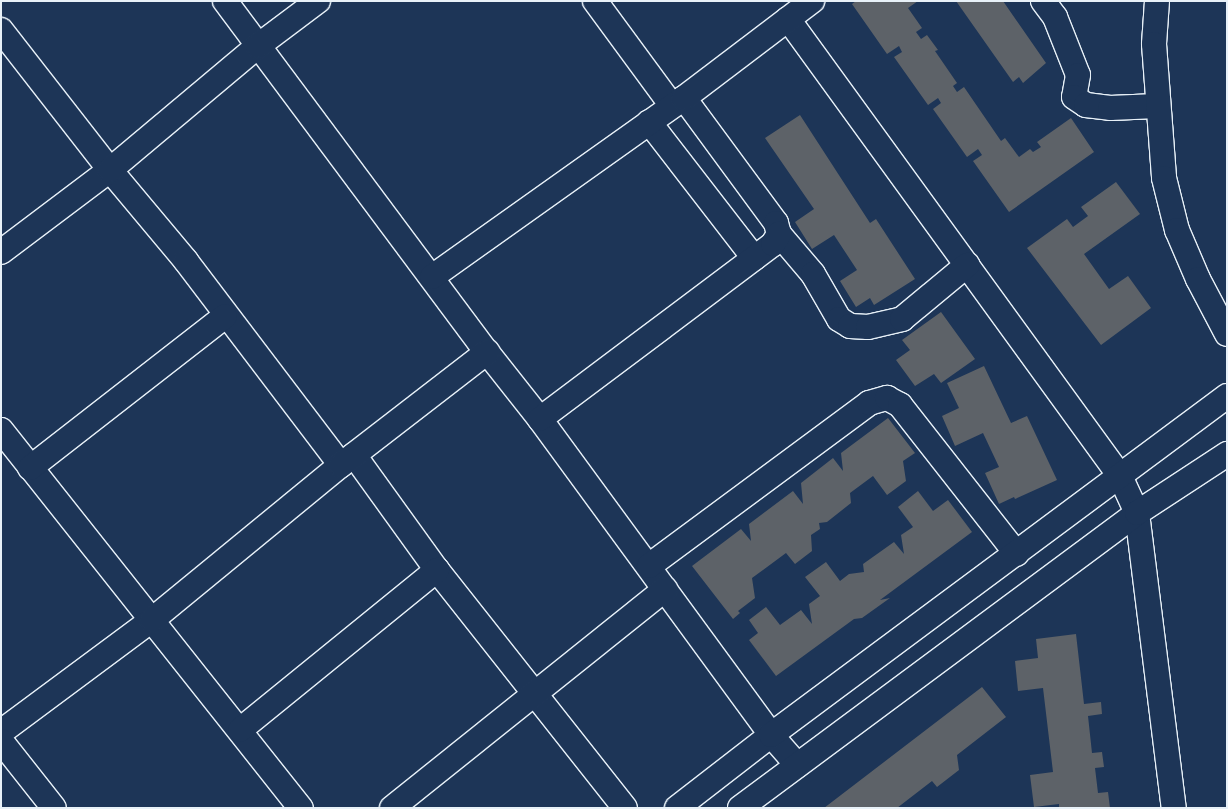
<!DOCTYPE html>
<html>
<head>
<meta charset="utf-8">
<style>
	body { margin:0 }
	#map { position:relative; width:1228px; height:809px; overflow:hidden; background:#1d3557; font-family:"Playpen Sans",sans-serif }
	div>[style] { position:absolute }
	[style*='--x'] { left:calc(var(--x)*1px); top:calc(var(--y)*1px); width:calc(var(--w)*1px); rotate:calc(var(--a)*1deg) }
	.building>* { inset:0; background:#5d6268 }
	.roads { filter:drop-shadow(1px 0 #e8f1f8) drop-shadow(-1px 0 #e8f1f8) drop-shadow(0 1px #e8f1f8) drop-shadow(0 -1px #e8f1f8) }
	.minor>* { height:24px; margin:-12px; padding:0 12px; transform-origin:12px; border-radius:12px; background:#1d3557 }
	span { translate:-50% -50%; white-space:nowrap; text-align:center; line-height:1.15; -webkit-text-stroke:4.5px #1d3557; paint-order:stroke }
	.frame { position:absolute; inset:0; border:2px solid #e8f1f8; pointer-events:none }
</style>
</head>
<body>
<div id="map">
	<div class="building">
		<div style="clip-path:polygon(856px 1px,918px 1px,908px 8px,922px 28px,916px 32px,921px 39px,927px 35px,938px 50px,935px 51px,957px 83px,953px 86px,957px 92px,964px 87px,1001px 141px,1005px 138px,1019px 157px,1030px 149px,1033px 152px,1041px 147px,1037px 142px,1071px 118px,1094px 152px,1009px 212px,973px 161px,982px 155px,978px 149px,967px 157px,933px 109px,941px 103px,938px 98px,928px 105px,894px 57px,902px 52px,899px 46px,887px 54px,852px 4px)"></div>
		<div style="clip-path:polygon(956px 1px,1003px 1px,1046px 63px,1023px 83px,1019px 77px,1013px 82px)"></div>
		<div style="clip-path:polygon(800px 115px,870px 223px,876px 219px,915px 279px,874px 305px,870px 298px,856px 307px,840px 281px,857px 270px,834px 235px,812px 249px,795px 222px,814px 209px,765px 138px)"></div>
		<div style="clip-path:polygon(1116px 182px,1140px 214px,1084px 254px,1109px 289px,1128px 276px,1151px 308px,1101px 345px,1027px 248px,1067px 219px,1073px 227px,1088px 216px,1081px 207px)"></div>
		<div style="clip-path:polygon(941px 312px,975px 359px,941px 383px,934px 374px,915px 386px,896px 360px,910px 350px,902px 340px)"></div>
		<div style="clip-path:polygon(984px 366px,1011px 423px,1027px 416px,1057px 480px,1015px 499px,1014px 497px,999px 504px,985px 473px,999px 467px,983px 433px,955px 446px,942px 416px,959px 408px,947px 383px)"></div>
		<div style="clip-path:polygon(888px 418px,915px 453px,903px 461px,906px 481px,887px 495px,873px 476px,850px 493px,851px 503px,827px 522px,819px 523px,820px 529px,811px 535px,812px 551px,795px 564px,786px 553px,752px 578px,755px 598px,738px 611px,740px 613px,733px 619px,692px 566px,741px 529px,751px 541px,749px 524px,793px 491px,803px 504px,801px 483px,833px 458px,843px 471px,841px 453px)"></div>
		<div style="clip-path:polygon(918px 491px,933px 511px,948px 500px,972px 532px,880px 600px,890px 598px,862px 618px,854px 619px,776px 676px,749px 640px,758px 633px,749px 620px,766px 607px,780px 625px,801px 610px,812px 624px,809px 604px,820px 596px,805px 577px,826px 562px,840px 581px,849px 574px,864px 572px,863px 564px,894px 542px,904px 554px,901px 535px,913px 527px,898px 507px)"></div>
		<div style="clip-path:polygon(1076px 634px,1084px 704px,1101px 702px,1102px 714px,1088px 716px,1092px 753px,1102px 752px,1104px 767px,1095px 768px,1098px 793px,1108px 792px,1110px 808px,1059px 808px,1059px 804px,1034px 807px,1030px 775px,1053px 772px,1043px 688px,1018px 691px,1015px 661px,1038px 658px,1036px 639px)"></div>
		<div style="clip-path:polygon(982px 687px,1006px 717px,957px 755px,959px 770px,937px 787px,932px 781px,897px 808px,824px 808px)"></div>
	</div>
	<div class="roads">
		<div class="minor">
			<div style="--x:225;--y:1;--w:438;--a:53.3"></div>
			<div style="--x:487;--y:352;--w:85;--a:51.7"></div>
			<div style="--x:540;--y:419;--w:391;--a:53.8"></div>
			<div style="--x:771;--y:735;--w:40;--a:49"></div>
			<div style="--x:595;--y:1;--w:130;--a:53.7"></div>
			<div style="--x:1043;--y:1;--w:20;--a:53"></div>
			<div style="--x:1055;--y:17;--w:62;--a:68.4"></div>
			<div style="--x:1078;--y:75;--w:22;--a:100"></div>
			<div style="--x:1074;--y:97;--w:14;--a:34"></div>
			<div style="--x:1086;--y:105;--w:24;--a:7"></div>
			<div style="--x:1110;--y:108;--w:47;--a:-2.4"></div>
			<div style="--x:1157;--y:1;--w:43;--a:94"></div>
			<div style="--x:1154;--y:44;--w:134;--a:85.7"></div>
			<div style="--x:1164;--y:178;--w:54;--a:76"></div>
			<div style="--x:1177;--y:230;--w:53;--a:66.8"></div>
			<div style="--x:1198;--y:279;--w:62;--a:62.2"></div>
			<div style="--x:788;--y:19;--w:565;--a:54"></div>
			<div style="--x:1120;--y:476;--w:41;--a:65.3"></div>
			<div style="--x:1137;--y:513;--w:297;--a:82.9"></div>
			<div style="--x:1;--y:30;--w:177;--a:52.1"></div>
			<div style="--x:110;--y:170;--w:119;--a:50.1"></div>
			<div style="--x:186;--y:261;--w:256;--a:52.8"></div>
			<div style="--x:684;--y:98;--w:155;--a:53.6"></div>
			<div style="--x:776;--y:223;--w:11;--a:75"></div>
			<div style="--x:779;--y:234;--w:52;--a:49.6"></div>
			<div style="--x:813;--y:274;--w:52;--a:60"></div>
			<div style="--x:839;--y:319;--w:13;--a:32"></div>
			<div style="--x:850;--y:326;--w:18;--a:3"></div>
			<div style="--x:868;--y:327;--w:35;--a:-13"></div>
			<div style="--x:902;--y:319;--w:85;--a:-39.7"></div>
			<div style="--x:649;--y:122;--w:172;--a:52.3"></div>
			<div style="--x:1;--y:252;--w:136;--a:-37"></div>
			<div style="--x:110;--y:170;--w:193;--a:-40"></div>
			<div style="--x:258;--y:46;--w:75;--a:-36.9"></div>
			<div style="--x:432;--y:277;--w:309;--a:-35.4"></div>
			<div style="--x:684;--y:98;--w:161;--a:-37.2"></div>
			<div style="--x:540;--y:419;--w:291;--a:-36.9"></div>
			<div style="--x:773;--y:244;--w:12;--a:-59"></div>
			<div style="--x:1;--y:430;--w:483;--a:51.6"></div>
			<div style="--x:354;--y:455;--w:142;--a:54.2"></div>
			<div style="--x:437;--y:570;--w:303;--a:51.7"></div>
			<div style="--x:30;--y:468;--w:247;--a:-37.9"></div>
			<div style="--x:649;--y:566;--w:274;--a:-36.5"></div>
			<div style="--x:869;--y:403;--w:19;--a:-16"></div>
			<div style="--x:887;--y:398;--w:15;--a:28"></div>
			<div style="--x:900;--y:405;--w:189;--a:51.9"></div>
			<div style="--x:240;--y:730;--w:254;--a:-39.1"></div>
			<div style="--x:1;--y:732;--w:188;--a:-36.6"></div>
			<div style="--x:152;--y:620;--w:244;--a:-39.4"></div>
			<div style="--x:341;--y:465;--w:185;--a:-37.7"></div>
			<div style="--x:1;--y:741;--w:85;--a:51.7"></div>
			<div style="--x:392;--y:808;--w:350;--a:-38.7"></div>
			<div style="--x:677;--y:808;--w:119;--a:-37.8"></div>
			<div style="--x:771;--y:735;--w:568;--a:-36.63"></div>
			<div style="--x:740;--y:808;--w:495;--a:-36.6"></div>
			<div style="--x:1137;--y:513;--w:108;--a:-33.2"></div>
		</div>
	</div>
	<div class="frame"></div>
</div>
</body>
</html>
